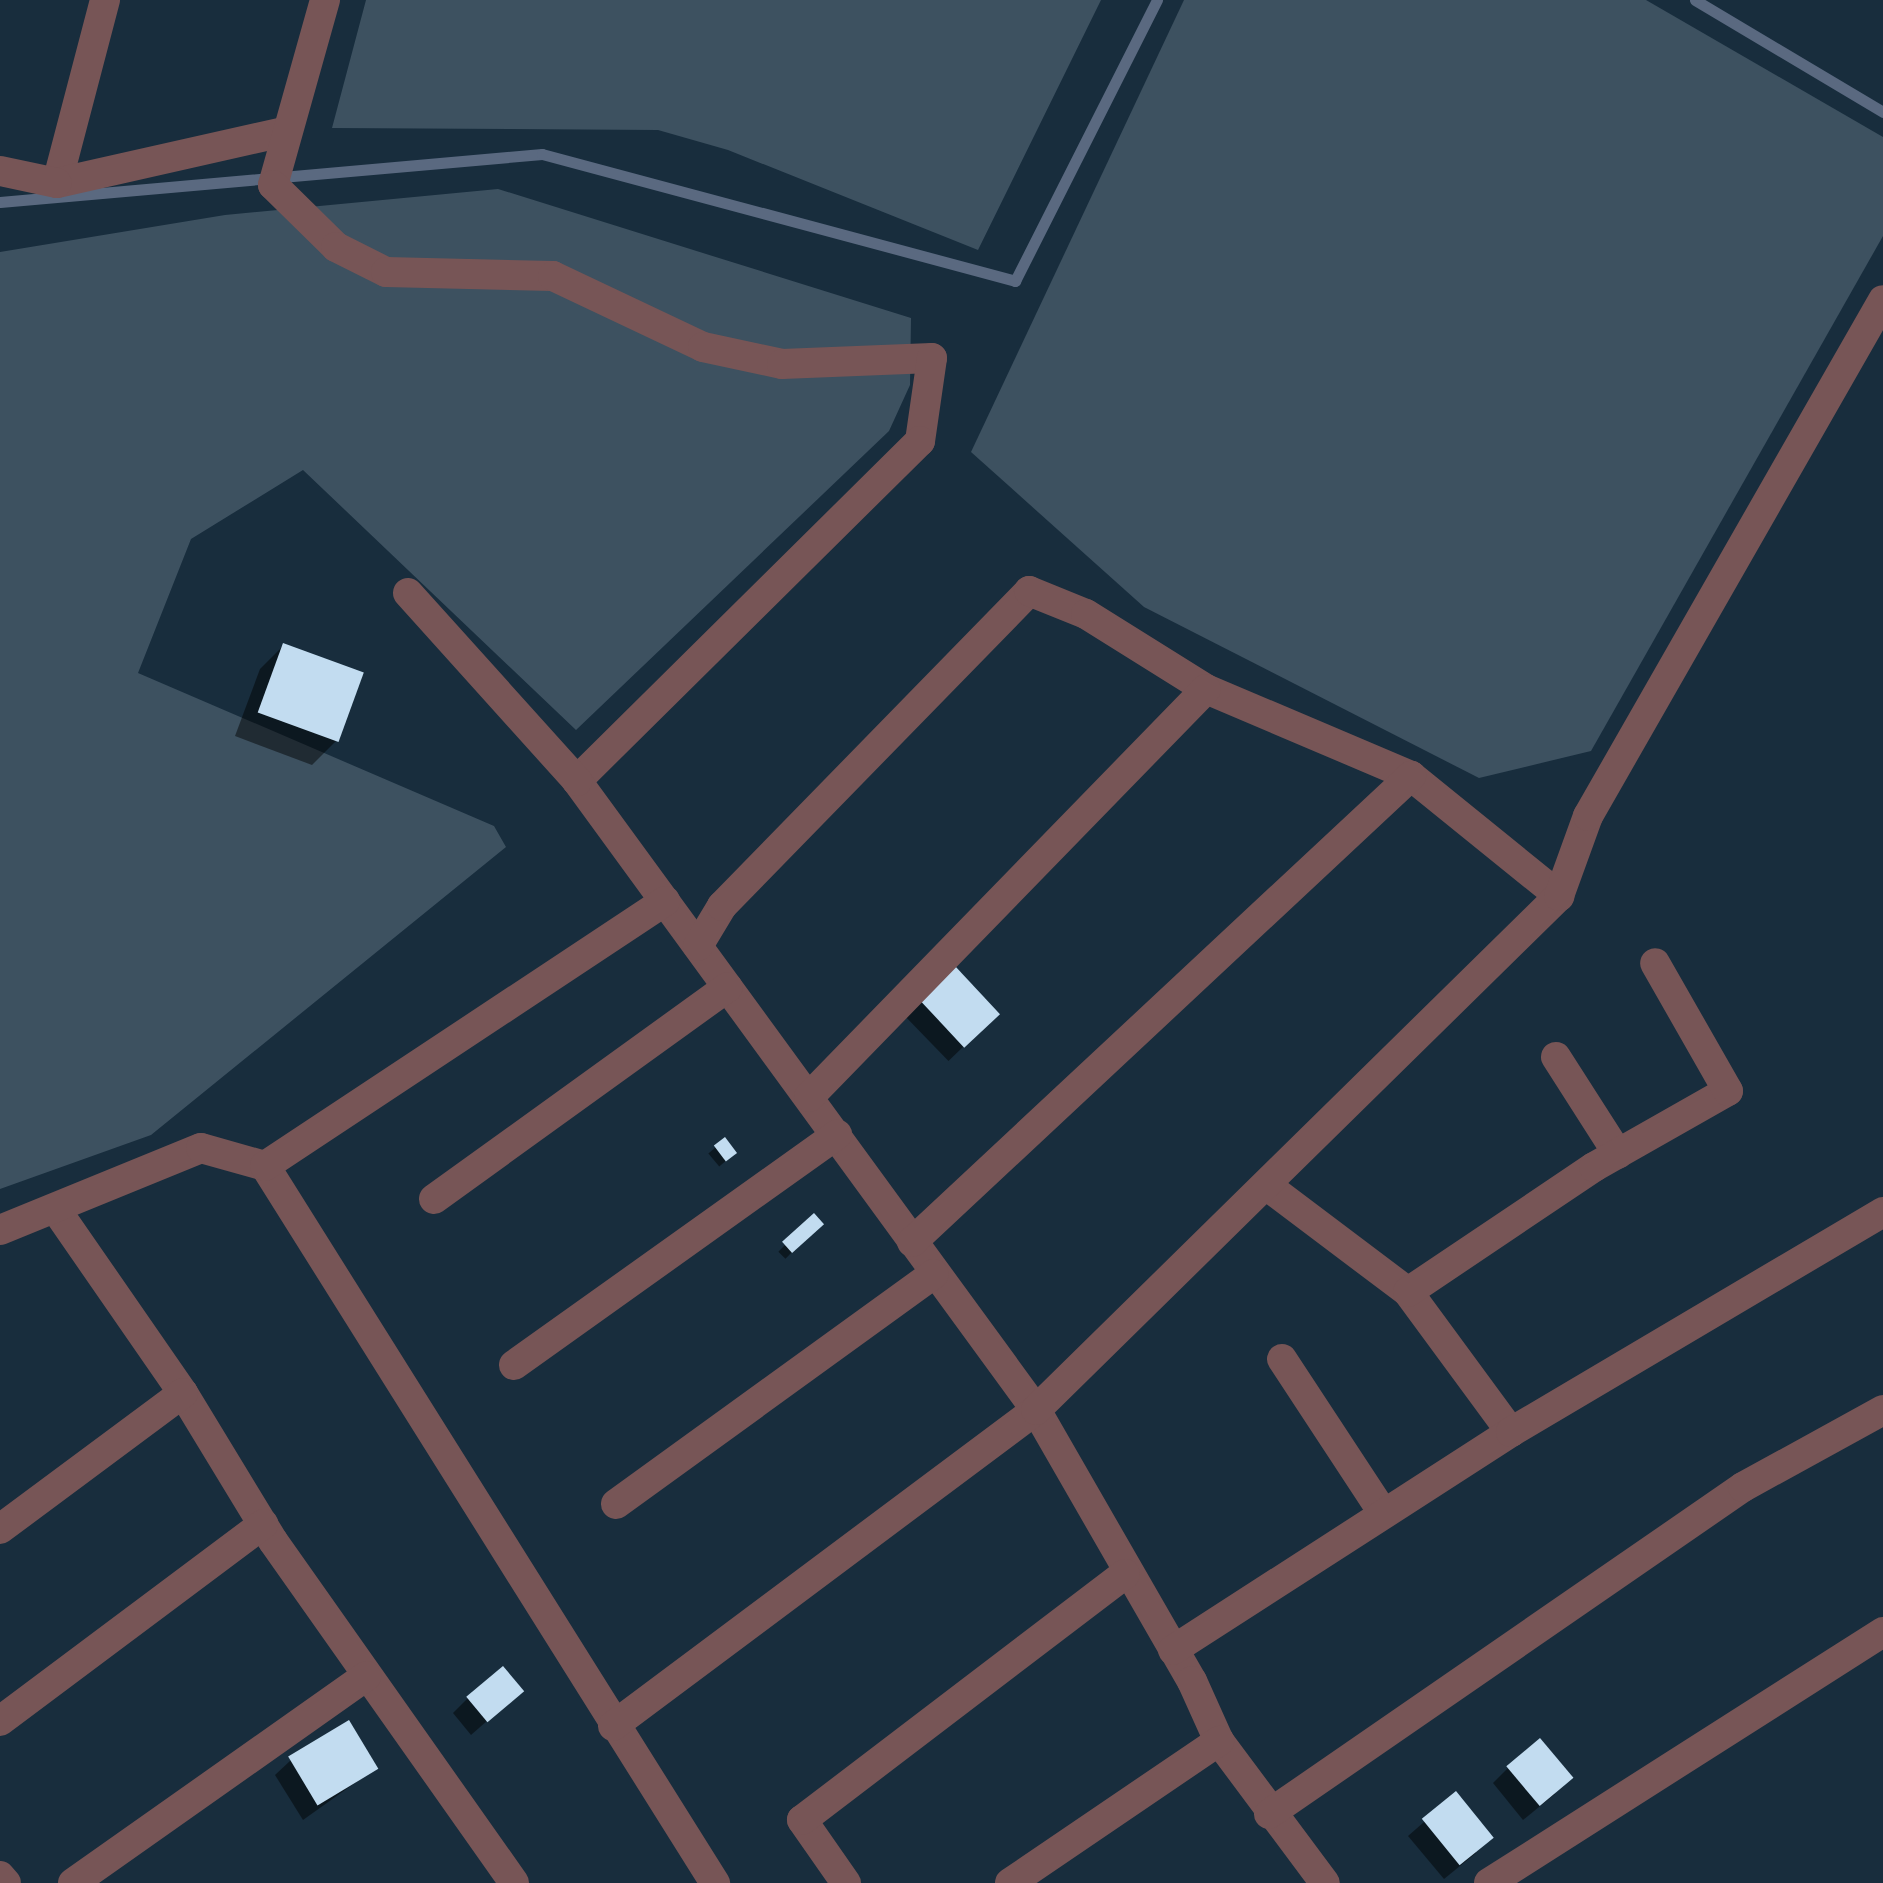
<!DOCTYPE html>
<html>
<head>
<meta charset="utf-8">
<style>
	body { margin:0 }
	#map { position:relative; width:1883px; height:1883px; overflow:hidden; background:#182d3d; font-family:"Public Sans",sans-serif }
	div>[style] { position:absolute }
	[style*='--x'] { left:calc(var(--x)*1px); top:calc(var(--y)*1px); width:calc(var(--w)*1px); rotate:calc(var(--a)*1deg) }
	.green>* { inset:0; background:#3d5160 }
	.shadow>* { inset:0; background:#0007; transform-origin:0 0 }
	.stream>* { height:11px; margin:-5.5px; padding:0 5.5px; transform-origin:5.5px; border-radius:5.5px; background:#5a6980 }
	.building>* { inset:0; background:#c2dcf0; transform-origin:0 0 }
	.street>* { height:30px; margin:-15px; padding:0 15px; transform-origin:15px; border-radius:15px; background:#775556 }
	span { translate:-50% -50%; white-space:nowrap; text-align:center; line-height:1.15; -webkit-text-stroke:10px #0f2433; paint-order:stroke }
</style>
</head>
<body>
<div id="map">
	<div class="green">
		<div style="clip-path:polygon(366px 0,1101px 0,978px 250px,728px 150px,658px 130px,332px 128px)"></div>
		<div style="clip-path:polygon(1184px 0,1646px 0,1883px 137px,1883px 236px,1591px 751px,1479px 778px,1144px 607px,971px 452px)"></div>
		<div style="clip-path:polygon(498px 189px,911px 318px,910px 385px,889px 431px,576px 730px,303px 470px,191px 539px,138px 673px,494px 826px,506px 847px,151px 1135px,0 1189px,0 252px,225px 215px)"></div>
	</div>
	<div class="shadow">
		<div style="clip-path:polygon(283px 646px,336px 741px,312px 765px,235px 736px,260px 669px)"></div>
		<div style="left:955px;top:970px;width:61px;height:68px;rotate:46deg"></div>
		<div style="left:716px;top:1147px;width:17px;height:10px;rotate:50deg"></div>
		<div style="left:813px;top:1217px;width:10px;height:49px;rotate:45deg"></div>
		<div style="clip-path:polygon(521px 1691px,471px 1735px,453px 1713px,468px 1698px)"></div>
		<div style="clip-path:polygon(291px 1760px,376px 1768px,303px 1820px,275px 1775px)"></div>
		<div style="clip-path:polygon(1508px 1768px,1555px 1794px,1523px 1820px,1493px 1783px)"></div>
		<div style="clip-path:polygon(1455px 1795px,1476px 1853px,1444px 1879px,1408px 1836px)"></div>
	</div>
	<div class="stream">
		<div style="--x:1695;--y:0;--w:219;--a:30.8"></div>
		<div style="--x:0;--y:202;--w:544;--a:-5.06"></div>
		<div style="--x:542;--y:154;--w:490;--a:15"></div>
		<div style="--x:1015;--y:281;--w:315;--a:-63.2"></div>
	</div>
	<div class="building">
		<div style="left:283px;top:643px;width:86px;height:74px;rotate:20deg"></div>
		<div style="left:955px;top:966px;width:66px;height:49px;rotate:47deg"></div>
		<div style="left:725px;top:1137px;width:20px;height:14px;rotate:53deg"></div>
		<div style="left:814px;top:1213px;width:15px;height:43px;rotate:48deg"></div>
		<div style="left:503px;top:1666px;width:33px;height:48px;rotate:50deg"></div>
		<div style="left:349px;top:1720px;width:57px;height:71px;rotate:59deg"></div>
		<div style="left:1540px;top:1738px;width:52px;height:44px;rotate:50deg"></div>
		<div style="left:1456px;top:1791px;width:60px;height:44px;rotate:51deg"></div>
	</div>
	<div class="street">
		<div style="--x:105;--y:0;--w:189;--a:104.7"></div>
		<div style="--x:57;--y:183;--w:233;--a:-12.7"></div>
		<div style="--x:325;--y:0;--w:192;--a:105.7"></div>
		<div style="--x:273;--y:185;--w:88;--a:44.5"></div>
		<div style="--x:336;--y:247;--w:56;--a:26.6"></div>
		<div style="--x:386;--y:272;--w:167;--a:1.4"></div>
		<div style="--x:553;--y:276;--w:166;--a:25.3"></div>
		<div style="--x:703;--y:347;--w:81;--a:12.1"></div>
		<div style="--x:782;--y:364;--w:150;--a:-2.3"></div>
		<div style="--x:932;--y:358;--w:84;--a:98.2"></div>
		<div style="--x:920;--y:441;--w:483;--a:135.3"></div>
		<div style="--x:577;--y:781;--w:779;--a:53.88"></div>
		<div style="--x:1036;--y:1410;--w:313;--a:60.1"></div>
		<div style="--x:1192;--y:1681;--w:66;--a:65.8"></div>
		<div style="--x:1219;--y:1741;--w:177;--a:53.3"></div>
		<div style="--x:0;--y:171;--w:58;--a:11.9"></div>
		<div style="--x:408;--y:593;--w:253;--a:48"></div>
		<div style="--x:698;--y:946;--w:47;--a:-59"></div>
		<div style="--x:722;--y:906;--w:440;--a:-45.7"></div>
		<div style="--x:1029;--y:591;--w:61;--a:22"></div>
		<div style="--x:1086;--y:614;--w:142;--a:32"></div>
		<div style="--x:1206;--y:689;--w:223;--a:23"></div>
		<div style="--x:1411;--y:776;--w:191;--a:39"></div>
		<div style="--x:1556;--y:1057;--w:115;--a:57.4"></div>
		<div style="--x:809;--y:1097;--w:569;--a:-45.78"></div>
		<div style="--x:265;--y:1166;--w:847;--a:57.89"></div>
		<div style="--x:1266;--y:1185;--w:178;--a:37"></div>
		<div style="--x:1408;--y:1292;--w:174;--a:53.7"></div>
		<div style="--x:434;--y:1199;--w:362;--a:-35.8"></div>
		<div style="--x:57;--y:1211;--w:221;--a:55.3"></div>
		<div style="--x:183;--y:1393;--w:173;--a:58.7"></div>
		<div style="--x:273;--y:1541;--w:418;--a:54.8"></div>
		<div style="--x:0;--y:1230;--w:217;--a:-22.2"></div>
		<div style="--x:201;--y:1148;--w:66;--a:15.7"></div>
		<div style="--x:265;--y:1166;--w:480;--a:-33.5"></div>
		<div style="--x:912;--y:1242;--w:683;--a:-43.04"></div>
		<div style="--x:1408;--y:1292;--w:224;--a:-33.9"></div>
		<div style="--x:1594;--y:1167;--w:154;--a:-29.6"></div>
		<div style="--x:1728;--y:1091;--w:147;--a:-119.7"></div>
		<div style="--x:1282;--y:1359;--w:184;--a:56.7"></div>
		<div style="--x:514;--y:1365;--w:397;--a:-35.5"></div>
		<div style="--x:616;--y:1504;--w:392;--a:-35.9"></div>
		<div style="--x:0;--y:1529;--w:228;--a:-36.6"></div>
		<div style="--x:1173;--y:1650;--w:402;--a:-32.8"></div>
		<div style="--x:1511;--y:1432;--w:432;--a:-30.6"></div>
		<div style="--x:0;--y:1721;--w:329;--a:-36.8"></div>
		<div style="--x:613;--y:1726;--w:528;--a:-36.76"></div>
		<div style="--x:1036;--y:1410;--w:733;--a:-44.5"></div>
		<div style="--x:1559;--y:896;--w:85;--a:-70.1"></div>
		<div style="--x:1588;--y:816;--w:594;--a:-60.24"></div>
		<div style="--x:1269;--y:1814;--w:576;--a:-34.6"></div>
		<div style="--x:1743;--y:1487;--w:160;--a:-28.8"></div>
		<div style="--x:0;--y:1876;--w:9;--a:49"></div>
		<div style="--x:73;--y:1883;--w:359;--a:-35.2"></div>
		<div style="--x:846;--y:1883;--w:77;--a:-124.9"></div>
		<div style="--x:802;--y:1820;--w:406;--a:-37.3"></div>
		<div style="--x:1010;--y:1883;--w:253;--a:-34.2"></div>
		<div style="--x:1489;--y:1883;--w:467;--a:-32.5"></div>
	</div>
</div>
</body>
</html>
